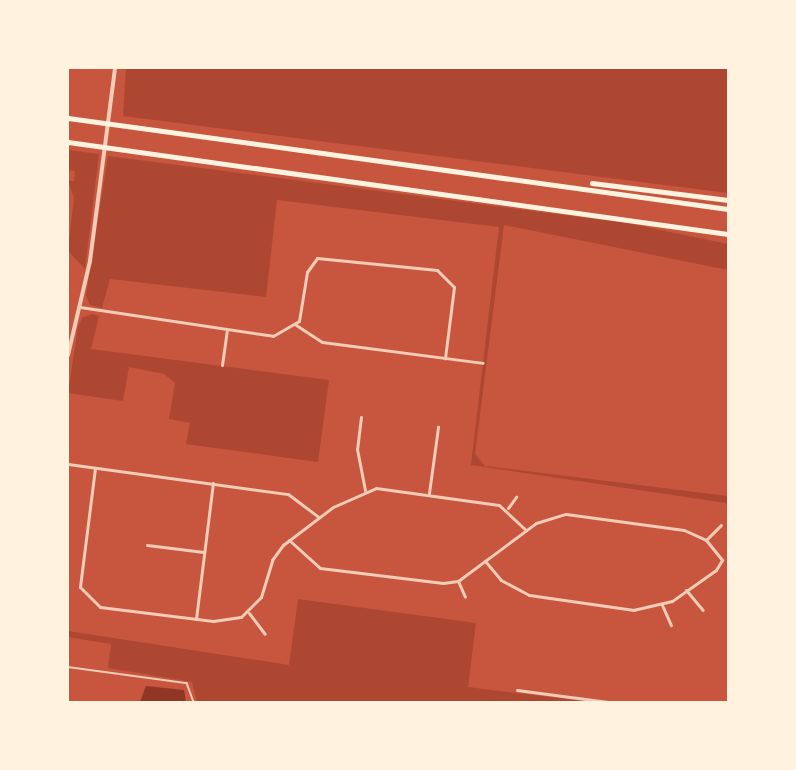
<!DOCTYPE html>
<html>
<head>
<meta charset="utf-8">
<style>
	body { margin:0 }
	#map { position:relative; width:796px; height:770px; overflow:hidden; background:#c8553d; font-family:"Source Sans 3",sans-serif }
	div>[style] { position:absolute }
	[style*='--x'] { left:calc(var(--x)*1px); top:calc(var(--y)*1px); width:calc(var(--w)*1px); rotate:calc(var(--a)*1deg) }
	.green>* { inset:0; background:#ae4732 }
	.water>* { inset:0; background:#8f3625 }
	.service>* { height:1.5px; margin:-0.75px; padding:0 0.75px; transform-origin:0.75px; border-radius:0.75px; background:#f1ccb7 }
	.minor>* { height:3px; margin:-1.5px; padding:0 1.5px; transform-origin:1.5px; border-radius:1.5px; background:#f1ccb7 }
	.tertiary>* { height:4px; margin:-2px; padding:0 2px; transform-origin:2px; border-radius:2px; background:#f1ccb7 }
	.motorway>* { height:5px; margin:-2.5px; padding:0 2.5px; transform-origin:2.5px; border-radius:2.5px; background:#fff3e0 }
	span { translate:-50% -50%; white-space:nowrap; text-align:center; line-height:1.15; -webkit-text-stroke:5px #fff3e0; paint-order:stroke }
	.frame { position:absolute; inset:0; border:69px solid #fff3e0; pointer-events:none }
</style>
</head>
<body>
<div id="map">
	<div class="green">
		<div style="clip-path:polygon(126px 68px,728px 68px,728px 193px,123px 116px)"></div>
		<div style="clip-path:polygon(68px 150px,99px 154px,85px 269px,68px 251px,74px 198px,68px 181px,74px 181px,75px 171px,68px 170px)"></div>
		<div style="clip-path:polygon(108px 156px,627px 223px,728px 244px,728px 270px,504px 225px,475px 454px,485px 466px,728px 496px,728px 508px,726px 503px,471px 465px,499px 227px,277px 200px,266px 297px,110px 279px,102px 308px,90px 305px,86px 295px)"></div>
		<div style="clip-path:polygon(92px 314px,99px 316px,91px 349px,329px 380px,318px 462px,186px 444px,190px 423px,169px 419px,175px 383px,164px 374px,129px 367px,123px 401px,68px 393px,78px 327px,82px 318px)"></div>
		<div style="clip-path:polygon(298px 599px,476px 623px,468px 687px,590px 702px,197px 702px,192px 682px,108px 668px,111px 644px,68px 637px,68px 631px,289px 665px)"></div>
	</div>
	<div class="water">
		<div style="clip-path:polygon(146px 686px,184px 690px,186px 702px,140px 702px)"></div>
	</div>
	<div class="service">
		<div style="--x:68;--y:667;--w:120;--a:7.7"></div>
		<div style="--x:187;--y:683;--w:20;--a:70"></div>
	</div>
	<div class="minor">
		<div style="--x:80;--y:307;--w:195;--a:8.5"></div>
		<div style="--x:273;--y:336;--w:30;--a:-30"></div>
		<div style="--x:299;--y:321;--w:50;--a:-80.7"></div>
		<div style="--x:307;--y:272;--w:17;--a:-54"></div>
		<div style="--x:317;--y:258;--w:121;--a:5.7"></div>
		<div style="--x:437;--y:270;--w:24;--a:45"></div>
		<div style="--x:454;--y:287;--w:72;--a:97.2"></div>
		<div style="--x:296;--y:325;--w:31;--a:33"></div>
		<div style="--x:322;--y:342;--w:162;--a:7.4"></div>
		<div style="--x:222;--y:365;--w:34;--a:-82"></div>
		<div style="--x:361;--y:417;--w:32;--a:97"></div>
		<div style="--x:357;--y:449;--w:42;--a:79"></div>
		<div style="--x:68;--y:464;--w:222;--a:7.8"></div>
		<div style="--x:288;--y:494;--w:38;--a:37"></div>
		<div style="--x:95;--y:468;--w:120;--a:97.2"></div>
		<div style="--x:80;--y:587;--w:28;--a:45"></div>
		<div style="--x:100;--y:607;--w:114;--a:7.1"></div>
		<div style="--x:213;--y:621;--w:28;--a:-8"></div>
		<div style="--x:241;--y:617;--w:28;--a:-45"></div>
		<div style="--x:261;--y:597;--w:39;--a:-73"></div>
		<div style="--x:272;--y:560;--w:19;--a:-54"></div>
		<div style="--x:283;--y:545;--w:63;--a:-37.2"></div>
		<div style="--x:333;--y:507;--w:47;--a:-23.8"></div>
		<div style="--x:376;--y:488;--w:124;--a:7.9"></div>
		<div style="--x:499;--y:505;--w:37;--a:43"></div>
		<div style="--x:429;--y:493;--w:67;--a:-82.2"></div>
		<div style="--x:508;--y:508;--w:14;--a:-54"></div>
		<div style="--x:289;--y:540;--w:42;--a:42.1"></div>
		<div style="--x:320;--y:568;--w:124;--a:7"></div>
		<div style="--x:443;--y:583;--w:15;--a:-8"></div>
		<div style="--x:458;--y:581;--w:97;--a:-36.6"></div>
		<div style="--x:536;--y:523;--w:31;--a:-17"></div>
		<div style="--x:566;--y:514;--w:119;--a:7.7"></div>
		<div style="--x:684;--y:530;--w:24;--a:24"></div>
		<div style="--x:706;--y:540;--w:26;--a:51"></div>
		<div style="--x:722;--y:560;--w:12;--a:121"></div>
		<div style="--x:716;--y:570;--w:54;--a:144.8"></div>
		<div style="--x:672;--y:601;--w:39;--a:167"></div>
		<div style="--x:634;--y:610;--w:106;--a:-171.9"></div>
		<div style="--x:529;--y:595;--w:32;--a:-152"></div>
		<div style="--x:501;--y:580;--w:25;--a:-130"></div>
		<div style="--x:706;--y:540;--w:21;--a:-45"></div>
		<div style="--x:147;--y:545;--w:57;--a:7"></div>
		<div style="--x:458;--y:581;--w:17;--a:66"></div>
		<div style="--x:686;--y:590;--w:26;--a:50"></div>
		<div style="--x:662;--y:605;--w:22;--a:66"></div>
		<div style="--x:249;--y:613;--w:26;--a:53"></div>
		<div style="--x:196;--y:619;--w:137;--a:-82.9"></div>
		<div style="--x:517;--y:690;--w:92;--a:7.5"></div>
	</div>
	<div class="tertiary">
		<div style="--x:68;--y:355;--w:97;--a:-76.8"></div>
		<div style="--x:90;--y:261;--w:195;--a:-82.6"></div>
	</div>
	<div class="motorway">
		<div style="--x:68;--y:118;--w:666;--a:7.85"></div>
		<div style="--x:68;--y:142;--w:666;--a:7.94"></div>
		<div style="--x:592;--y:183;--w:137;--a:7.1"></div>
	</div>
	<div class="frame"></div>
</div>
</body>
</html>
